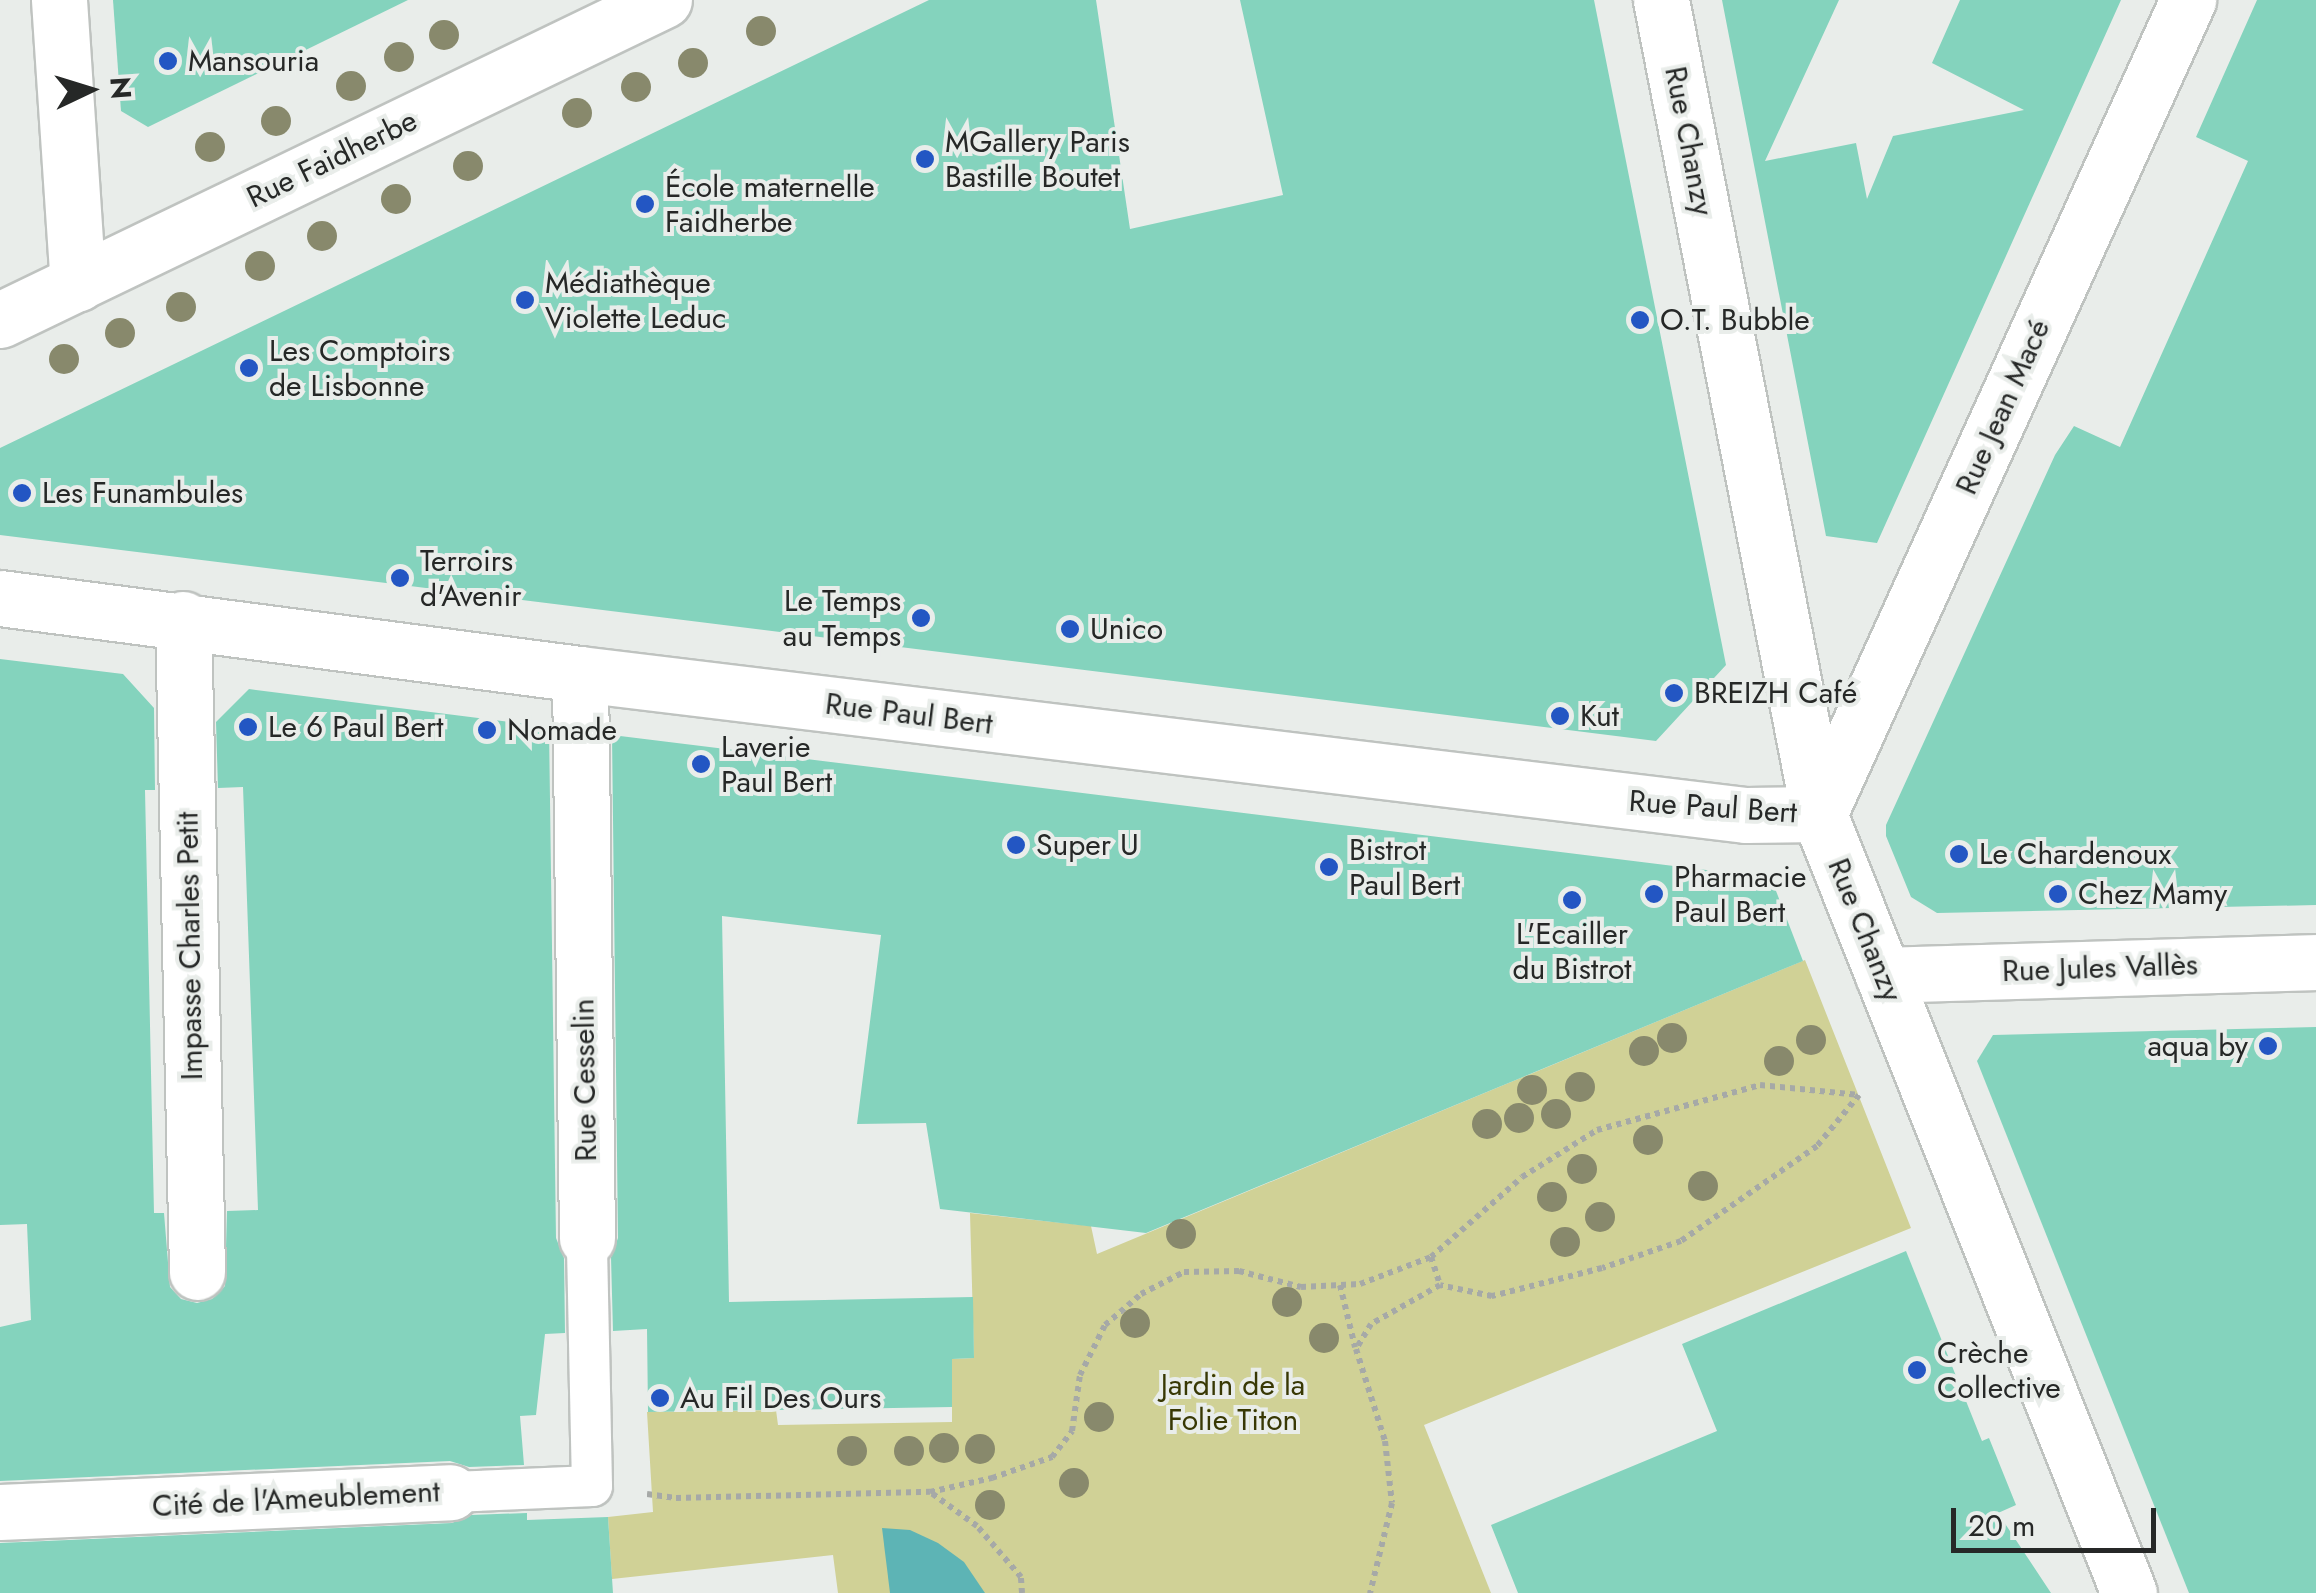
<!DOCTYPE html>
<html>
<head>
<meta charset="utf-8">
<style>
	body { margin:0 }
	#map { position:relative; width:2316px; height:1593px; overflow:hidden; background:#e9edea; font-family:Jost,sans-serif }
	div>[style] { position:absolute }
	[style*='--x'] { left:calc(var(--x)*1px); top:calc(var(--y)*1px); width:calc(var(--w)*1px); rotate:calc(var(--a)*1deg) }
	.green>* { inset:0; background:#d0d196 }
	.water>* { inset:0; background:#5db4b5 }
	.building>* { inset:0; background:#84d3bd }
	.path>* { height:6px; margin-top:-3px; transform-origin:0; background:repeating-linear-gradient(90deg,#a6a9a7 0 5px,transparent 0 10px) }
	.roads { filter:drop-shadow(2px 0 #bfc3c0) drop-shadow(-2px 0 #bfc3c0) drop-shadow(0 2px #bfc3c0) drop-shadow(0 -2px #bfc3c0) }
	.pedestrian>* { height:40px; margin:-20px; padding:0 20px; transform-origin:20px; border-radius:20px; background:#fff }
	.minor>* { height:55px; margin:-27.5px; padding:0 27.5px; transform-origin:27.5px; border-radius:27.5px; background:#fff }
	.tertiary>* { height:55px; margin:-27.5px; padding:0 27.5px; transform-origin:27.5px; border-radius:27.5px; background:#fff }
	.trees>* { width:30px; height:30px; margin:-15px; border-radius:50%; background:#88896c }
	.dots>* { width:28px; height:28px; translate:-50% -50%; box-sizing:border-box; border:5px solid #e9edea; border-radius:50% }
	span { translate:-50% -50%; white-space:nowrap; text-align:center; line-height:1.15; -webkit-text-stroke:8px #e9edea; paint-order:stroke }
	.poi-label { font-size:30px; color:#262827 }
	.left { translate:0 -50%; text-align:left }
	.right { translate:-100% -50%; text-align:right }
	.street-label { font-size:30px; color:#262827 }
	.park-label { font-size:30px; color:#383804 }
	.north { position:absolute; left:40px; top:40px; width:100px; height:100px; -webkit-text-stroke:8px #e9edea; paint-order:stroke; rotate:86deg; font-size:28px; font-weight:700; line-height:40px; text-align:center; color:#262827 }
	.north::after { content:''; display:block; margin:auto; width:35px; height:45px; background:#262827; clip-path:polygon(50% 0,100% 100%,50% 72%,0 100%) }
	.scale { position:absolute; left:1951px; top:1508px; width:205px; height:45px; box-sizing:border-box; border:5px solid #262827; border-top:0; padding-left:12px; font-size:30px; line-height:35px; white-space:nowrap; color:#262827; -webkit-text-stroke:8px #e9edea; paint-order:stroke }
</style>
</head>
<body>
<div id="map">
	<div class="green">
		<div style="clip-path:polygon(1805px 960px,1911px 1228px,1424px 1425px,1491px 1593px,838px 1593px,833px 1555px,612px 1579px,608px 1517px,653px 1512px,647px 1412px,776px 1410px,778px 1425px,952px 1422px,952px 1359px,974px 1358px,970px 1213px,1091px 1226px,1097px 1254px)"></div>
	</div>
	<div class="water">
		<div style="clip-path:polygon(882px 1528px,910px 1530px,938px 1543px,964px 1562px,985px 1593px,890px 1593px)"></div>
	</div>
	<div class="building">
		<div style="clip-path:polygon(113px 0,408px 0,148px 127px,121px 111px)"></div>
		<div style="clip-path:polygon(929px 0,1096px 0,1130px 229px,1283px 195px,1240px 0,1594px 0,1726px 665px,1656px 741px,0 535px,0 448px)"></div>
		<div style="clip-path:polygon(1722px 0,1839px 0,1765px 161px,1856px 143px,1867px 199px,1893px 136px,2024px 110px,1932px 63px,1960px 0,2121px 0,1877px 543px,1826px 536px)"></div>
		<div style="clip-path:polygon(2257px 0,2316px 0,2316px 905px,1937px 913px,1911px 897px,1886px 836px,1886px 825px,2055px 455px,2074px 426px,2120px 447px,2248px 161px,2196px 137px)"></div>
		<div style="clip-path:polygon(0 659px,123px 674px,154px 708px,155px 790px,145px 790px,154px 1213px,164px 1213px,170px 1287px,181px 1299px,197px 1303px,212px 1299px,225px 1286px,227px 1211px,258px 1210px,243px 787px,218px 788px,216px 722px,249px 689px,549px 727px,556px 1238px,564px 1258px,565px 1333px,545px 1334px,536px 1415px,520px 1416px,524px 1465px,469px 1467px,450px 1461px,0 1481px,0 1327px,31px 1320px,27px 1224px,0 1225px)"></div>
		<div style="clip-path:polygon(612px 735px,1771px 878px,1803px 961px,1146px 1233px,940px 1209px,926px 1123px,857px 1124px,881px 935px,722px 916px,729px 1302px,973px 1297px,974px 1358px,952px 1359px,952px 1407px,648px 1412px,647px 1329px,613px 1331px,611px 1257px,618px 1238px)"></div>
		<div style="clip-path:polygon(2316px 1027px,2316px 1593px,2189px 1593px,1977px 1061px,1993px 1035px)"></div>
		<div style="clip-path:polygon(1906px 1251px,1982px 1441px,1989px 1438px,2016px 1505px,1998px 1513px,2051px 1593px,1518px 1593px,1491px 1525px,1717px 1431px,1682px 1344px)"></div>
		<div style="clip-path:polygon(527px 1513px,527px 1520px,608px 1517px,613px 1593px,0 1593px,0 1543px,452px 1523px,471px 1515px)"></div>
	</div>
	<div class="path">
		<div style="--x:1431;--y:1257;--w:29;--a:72"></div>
		<div style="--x:1340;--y:1285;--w:64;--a:76.4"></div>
		<div style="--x:647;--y:1494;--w:29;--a:8"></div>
		<div style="--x:676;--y:1498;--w:254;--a:-1.4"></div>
		<div style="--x:1022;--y:1593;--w:16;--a:-94"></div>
		<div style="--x:1021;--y:1577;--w:67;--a:-130.8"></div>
		<div style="--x:977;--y:1526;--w:58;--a:-144.1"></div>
		<div style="--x:930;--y:1492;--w:64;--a:-12.7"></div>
		<div style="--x:992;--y:1478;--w:64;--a:-19.3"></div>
		<div style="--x:1052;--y:1457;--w:33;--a:-52"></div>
		<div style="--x:1072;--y:1431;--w:57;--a:-81.9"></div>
		<div style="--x:1080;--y:1375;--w:56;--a:-63.4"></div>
		<div style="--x:1105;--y:1325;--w:48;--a:-40.7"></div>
		<div style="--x:1141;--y:1294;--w:48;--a:-27.1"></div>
		<div style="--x:1184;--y:1272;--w:55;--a:-1"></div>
		<div style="--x:1239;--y:1271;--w:64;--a:14.5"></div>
		<div style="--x:1301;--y:1287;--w:59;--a:-2.9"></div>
		<div style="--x:1360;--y:1284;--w:76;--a:-20.8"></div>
		<div style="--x:1431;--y:1257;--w:121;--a:-41.3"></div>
		<div style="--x:1522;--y:1177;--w:89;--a:-32.1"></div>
		<div style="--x:1597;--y:1130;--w:169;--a:-15.4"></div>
		<div style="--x:1760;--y:1085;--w:100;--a:5.8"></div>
		<div style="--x:1859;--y:1095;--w:66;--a:129.5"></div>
		<div style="--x:1817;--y:1146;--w:166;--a:145.1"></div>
		<div style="--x:1681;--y:1241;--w:83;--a:161.1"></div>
		<div style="--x:1602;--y:1268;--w:114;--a:165.7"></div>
		<div style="--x:1492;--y:1296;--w:53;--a:-168.1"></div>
		<div style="--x:1440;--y:1285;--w:79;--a:150.5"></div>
		<div style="--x:1371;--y:1324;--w:29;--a:121"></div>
		<div style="--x:1356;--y:1349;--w:96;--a:72.5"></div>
		<div style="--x:1385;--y:1441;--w:62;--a:83.6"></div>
		<div style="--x:1392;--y:1503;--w:93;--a:103.7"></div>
	</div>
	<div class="roads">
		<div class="pedestrian">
			<div style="--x:451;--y:1492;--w:141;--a:-2.4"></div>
			<div style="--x:592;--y:1486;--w:248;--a:-91.2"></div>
		</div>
		<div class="minor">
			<div style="--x:59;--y:0;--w:284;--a:86.2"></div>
			<div style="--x:1661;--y:0;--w:829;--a:79.02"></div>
			<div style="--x:1819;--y:814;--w:838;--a:68.3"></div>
			<div style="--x:0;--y:598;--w:585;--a:7.47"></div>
			<div style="--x:580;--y:674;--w:1174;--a:6.9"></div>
			<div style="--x:1746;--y:815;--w:73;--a:-0.8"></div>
			<div style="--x:183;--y:619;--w:653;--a:88.77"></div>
			<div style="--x:580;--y:674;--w:564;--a:89.29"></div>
			<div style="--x:1819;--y:814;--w:894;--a:-65.61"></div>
			<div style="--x:1883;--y:975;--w:433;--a:-1.7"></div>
			<div style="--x:0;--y:1512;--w:451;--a:-2.5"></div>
		</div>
		<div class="tertiary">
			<div style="--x:0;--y:320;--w:737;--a:-25.73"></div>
		</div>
	</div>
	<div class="trees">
		<div style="left:761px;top:31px"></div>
		<div style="left:444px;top:35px"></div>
		<div style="left:399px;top:57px"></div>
		<div style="left:693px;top:63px"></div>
		<div style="left:351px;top:86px"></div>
		<div style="left:636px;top:87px"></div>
		<div style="left:577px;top:113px"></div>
		<div style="left:276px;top:121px"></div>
		<div style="left:210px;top:147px"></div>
		<div style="left:468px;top:166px"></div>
		<div style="left:396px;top:199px"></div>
		<div style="left:322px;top:236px"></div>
		<div style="left:260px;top:266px"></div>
		<div style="left:181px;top:307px"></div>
		<div style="left:120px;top:333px"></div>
		<div style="left:64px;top:359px"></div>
		<div style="left:1672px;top:1038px"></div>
		<div style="left:1811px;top:1040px"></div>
		<div style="left:1644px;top:1051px"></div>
		<div style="left:1779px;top:1061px"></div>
		<div style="left:1580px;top:1087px"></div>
		<div style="left:1532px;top:1090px"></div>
		<div style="left:1556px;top:1114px"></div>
		<div style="left:1519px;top:1118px"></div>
		<div style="left:1487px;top:1124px"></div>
		<div style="left:1648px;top:1140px"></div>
		<div style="left:1582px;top:1169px"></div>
		<div style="left:1703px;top:1186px"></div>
		<div style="left:1552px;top:1197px"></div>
		<div style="left:1600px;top:1217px"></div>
		<div style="left:1181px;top:1234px"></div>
		<div style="left:1565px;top:1242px"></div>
		<div style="left:1287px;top:1302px"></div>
		<div style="left:1135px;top:1323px"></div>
		<div style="left:1324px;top:1338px"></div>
		<div style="left:1099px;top:1417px"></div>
		<div style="left:944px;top:1448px"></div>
		<div style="left:980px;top:1449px"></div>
		<div style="left:852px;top:1451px"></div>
		<div style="left:909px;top:1451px"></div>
		<div style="left:1074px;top:1483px"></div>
		<div style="left:990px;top:1505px"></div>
	</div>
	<div class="dots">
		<div style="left:168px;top:61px;background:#2356c3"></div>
		<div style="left:925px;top:159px;background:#2356c3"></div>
		<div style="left:645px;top:204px;background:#2356c3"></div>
		<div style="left:525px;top:300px;background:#2356c3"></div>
		<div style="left:1640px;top:320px;background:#2356c3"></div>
		<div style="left:249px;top:368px;background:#2356c3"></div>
		<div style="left:22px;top:493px;background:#2356c3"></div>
		<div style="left:400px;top:578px;background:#2356c3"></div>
		<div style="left:921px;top:618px;background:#2356c3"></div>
		<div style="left:1070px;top:629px;background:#2356c3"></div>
		<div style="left:1674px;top:693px;background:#2356c3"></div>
		<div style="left:1560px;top:716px;background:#2356c3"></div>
		<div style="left:248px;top:727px;background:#2356c3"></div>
		<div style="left:487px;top:730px;background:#2356c3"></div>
		<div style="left:701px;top:764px;background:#2356c3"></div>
		<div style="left:1016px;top:845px;background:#2356c3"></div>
		<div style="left:1959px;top:854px;background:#2356c3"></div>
		<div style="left:1329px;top:867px;background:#2356c3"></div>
		<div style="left:1654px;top:894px;background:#2356c3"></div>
		<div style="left:2058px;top:894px;background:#2356c3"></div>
		<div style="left:1572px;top:900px;background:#2356c3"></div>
		<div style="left:2268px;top:1046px;background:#2356c3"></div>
		<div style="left:1917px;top:1370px;background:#2356c3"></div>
		<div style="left:660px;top:1398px;background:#2356c3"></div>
	</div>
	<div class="poi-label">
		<span class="left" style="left:188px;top:61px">Mansouria</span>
		<span class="left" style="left:945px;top:159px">MGallery Paris<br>Bastille Boutet</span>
		<span class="left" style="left:665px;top:204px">École maternelle<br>Faidherbe</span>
		<span class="left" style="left:545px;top:300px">Médiathèque<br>Violette Leduc</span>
		<span class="left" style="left:1660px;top:320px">O.T. Bubble</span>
		<span class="left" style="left:269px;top:368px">Les Comptoirs<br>de Lisbonne</span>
		<span class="left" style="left:42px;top:493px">Les Funambules</span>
		<span class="left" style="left:420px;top:578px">Terroirs<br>d'Avenir</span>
		<span class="right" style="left:901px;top:618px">Le Temps<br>au Temps</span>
		<span class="left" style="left:1090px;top:629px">Unico</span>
		<span class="left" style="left:1694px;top:693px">BREIZH Café</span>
		<span class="left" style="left:1580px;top:716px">Kut</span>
		<span class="left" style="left:268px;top:727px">Le 6 Paul Bert</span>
		<span class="left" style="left:507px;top:730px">Nomade</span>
		<span class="left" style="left:721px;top:764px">Laverie<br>Paul Bert</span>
		<span class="left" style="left:1036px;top:845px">Super U</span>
		<span class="left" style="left:1349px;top:867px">Bistrot<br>Paul Bert</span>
		<span class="left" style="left:1979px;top:854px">Le Chardenoux</span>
		<span class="left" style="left:1674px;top:894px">Pharmacie<br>Paul Bert</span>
		<span class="left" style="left:2078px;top:894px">Chez Mamy</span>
		<span style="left:1572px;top:951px">L'Ecailler<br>du Bistrot</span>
		<span class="right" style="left:2248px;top:1046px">aqua by</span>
		<span class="left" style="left:1937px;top:1370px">Crèche<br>Collective</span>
		<span class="left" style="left:680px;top:1398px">Au Fil Des Ours</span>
	</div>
	<div class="street-label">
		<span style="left:1689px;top:141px;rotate:79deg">Rue Chanzy</span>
		<span style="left:332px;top:159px;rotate:-26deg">Rue Faidherbe</span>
		<span style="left:2003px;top:407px;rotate:-66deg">Rue Jean Macé</span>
		<span style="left:909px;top:714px;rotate:7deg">Rue Paul Bert</span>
		<span style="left:1713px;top:807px;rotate:4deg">Rue Paul Bert</span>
		<span style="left:1865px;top:930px;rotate:68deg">Rue Chanzy</span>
		<span style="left:190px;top:946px;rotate:-91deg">Impasse Charles Petit</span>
		<span style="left:2100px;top:968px;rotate:-2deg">Rue Jules Vallès</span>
		<span style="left:585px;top:1080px;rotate:-91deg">Rue Cesselin</span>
		<span style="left:296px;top:1499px;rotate:-3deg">Cité de l'Ameublement</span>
	</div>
	<div class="park-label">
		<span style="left:1233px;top:1402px">Jardin de la<br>Folie Titon</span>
	</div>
	<div class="north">N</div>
	<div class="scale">20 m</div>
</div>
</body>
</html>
